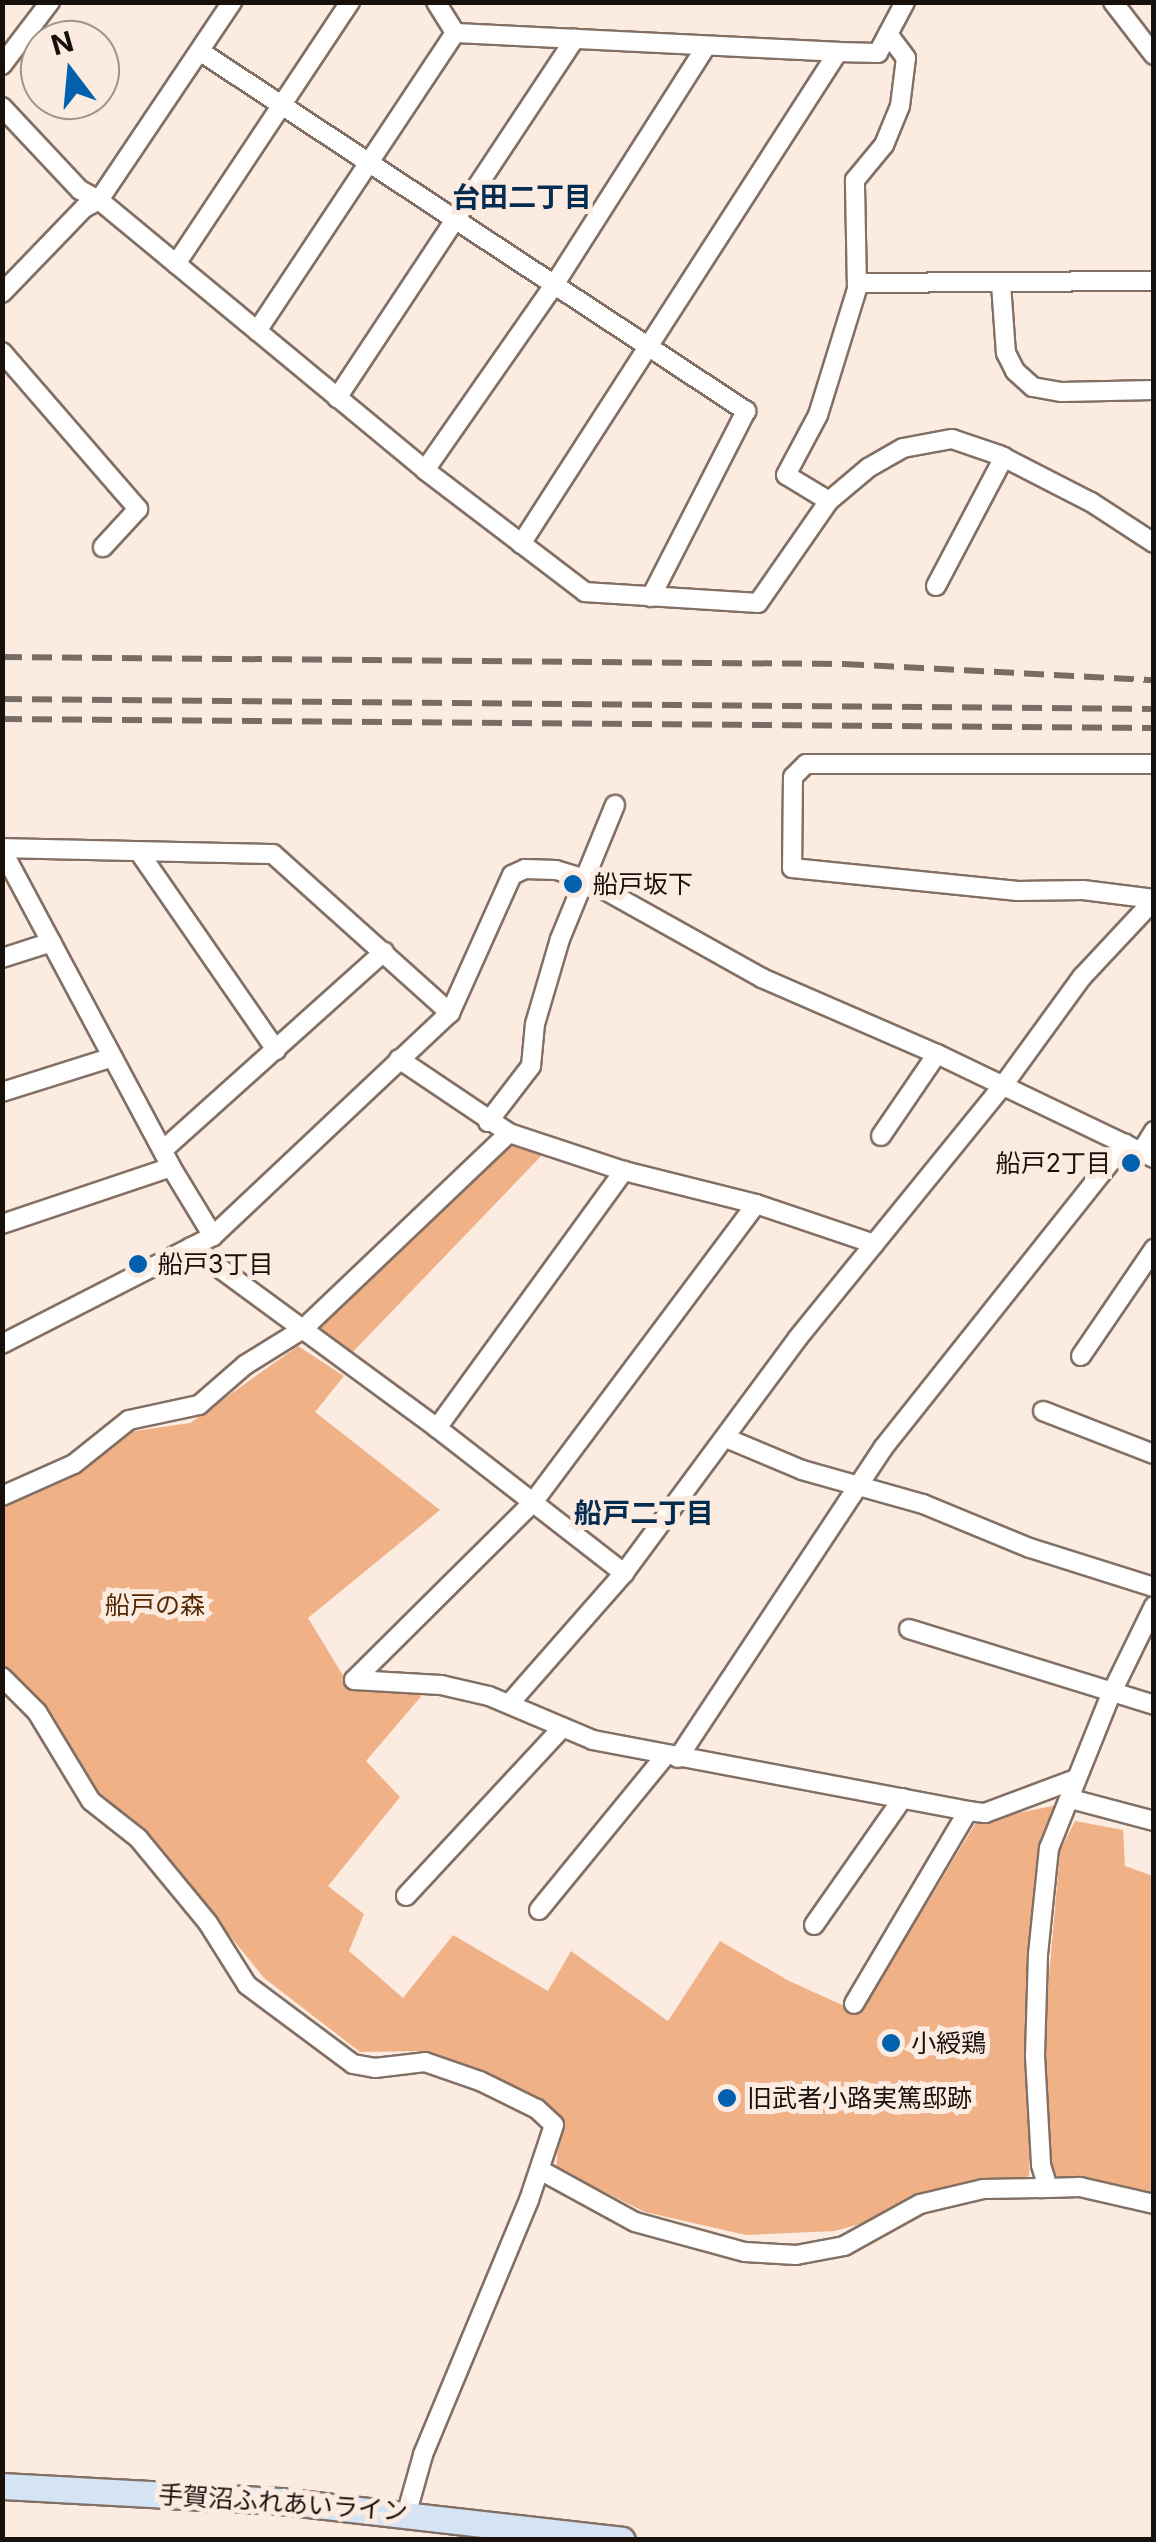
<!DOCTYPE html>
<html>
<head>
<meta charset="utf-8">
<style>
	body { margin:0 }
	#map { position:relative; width:1156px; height:2542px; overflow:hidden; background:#fcebe0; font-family:Inter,"Noto Sans JP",sans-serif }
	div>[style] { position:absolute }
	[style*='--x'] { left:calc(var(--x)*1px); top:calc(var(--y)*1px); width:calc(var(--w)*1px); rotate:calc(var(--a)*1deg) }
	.green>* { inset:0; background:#f0b187 }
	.roads { filter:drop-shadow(2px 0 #837064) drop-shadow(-2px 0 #837064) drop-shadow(0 2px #837064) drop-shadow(0 -2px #837064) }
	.street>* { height:18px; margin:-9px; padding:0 9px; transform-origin:9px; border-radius:9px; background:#fff }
	.secondary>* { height:25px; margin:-12.5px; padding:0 12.5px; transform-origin:12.5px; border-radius:12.5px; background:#d4e4f4 }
	.rail>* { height:6px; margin-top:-3px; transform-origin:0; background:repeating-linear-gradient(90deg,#786d65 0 20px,transparent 0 30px) }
	.dots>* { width:28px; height:28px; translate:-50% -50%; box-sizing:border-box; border:5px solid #fcebe0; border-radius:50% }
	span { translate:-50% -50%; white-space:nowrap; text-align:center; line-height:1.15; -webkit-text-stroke:10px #fcebe0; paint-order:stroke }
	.poi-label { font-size:25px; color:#17100b }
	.left { translate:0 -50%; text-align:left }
	.right { translate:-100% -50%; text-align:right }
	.park-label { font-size:25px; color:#552902 }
	.street-label { font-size:25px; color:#17100b }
	.neighbourhood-label { font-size:28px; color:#042c51; font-weight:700 }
	.frame { position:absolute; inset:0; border:5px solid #17100b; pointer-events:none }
	.north { position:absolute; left:20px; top:20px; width:100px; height:100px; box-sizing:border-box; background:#fcebe0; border:2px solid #a0938b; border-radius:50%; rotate:344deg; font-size:28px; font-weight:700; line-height:40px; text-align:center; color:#17100b }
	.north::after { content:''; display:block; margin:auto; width:35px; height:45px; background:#0161ae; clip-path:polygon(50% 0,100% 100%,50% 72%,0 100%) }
</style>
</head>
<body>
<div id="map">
	<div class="green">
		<div style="clip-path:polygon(510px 1140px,544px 1153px,350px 1355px,312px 1329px)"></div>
		<div style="clip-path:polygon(298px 1346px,344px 1376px,315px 1412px,440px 1510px,308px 1618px,350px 1687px,424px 1693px,366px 1761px,400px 1797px,328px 1886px,364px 1914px,349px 1951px,403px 1998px,453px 1935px,548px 1991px,571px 1951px,668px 2021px,720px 1941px,789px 1981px,860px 2013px,977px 1821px,1058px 1805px,1040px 1845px,1029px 2176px,835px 2231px,746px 2235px,645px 2212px,556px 2168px,561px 2116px,420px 2051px,360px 2052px,264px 1978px,142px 1827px,95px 1795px,40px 1705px,3px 1667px,2px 1506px,82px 1468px,121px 1433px,190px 1423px)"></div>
		<div style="clip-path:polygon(1075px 1821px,1123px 1830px,1125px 1866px,1153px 1876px,1153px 2194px,1080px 2178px,1057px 2180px,1052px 2172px,1042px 2056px,1060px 1851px)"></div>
	</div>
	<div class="roads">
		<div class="street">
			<div style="--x:436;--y:2;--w:36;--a:58"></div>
			<div style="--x:455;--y:33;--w:383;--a:2.8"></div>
			<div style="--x:1113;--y:2;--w:67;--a:52.3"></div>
			<div style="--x:201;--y:52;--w:653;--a:33.37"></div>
			<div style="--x:746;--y:411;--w:209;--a:117.1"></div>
			<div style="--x:2;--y:65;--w:79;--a:-52.7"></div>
			<div style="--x:2;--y:107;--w:114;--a:46.8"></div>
			<div style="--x:80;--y:190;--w:21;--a:28"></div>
			<div style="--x:99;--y:200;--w:239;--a:-56.1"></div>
			<div style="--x:176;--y:264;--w:315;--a:-56.4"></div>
			<div style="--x:857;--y:283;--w:297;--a:-0.4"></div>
			<div style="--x:1001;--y:284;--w:69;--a:85.9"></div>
			<div style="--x:1006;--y:353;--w:20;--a:63"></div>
			<div style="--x:1015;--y:371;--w:24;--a:42"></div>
			<div style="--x:1033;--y:387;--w:29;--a:10"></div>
			<div style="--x:1062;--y:392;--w:92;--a:-1.2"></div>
			<div style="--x:2;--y:293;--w:118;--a:-46"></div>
			<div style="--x:84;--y:208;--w:17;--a:-28"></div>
			<div style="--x:99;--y:200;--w:423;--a:39.6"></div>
			<div style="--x:425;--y:470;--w:201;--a:37.3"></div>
			<div style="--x:585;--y:592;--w:173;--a:3.6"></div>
			<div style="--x:758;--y:603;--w:124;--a:-55.2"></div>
			<div style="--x:829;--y:501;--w:51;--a:-40.2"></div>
			<div style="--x:868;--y:468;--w:40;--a:-29.7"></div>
			<div style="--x:903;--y:448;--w:50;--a:-10.4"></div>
			<div style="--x:952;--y:439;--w:50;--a:18.8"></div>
			<div style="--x:999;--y:455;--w:103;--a:27.1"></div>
			<div style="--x:1091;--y:502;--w:75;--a:33.1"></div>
			<div style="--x:257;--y:331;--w:358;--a:-56.4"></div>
			<div style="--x:2;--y:352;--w:208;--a:49.1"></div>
			<div style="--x:138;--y:509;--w:52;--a:132.6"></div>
			<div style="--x:337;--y:398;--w:431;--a:-56.5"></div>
			<div style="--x:425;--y:470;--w:226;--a:-55.1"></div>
			<div style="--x:554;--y:285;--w:283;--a:-57.5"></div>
			<div style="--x:829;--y:501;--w:50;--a:-148.8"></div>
			<div style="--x:786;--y:475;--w:68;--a:-61.9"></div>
			<div style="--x:818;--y:415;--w:132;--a:-72.8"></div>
			<div style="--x:857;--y:289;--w:109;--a:-91.1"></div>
			<div style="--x:855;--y:180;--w:45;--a:-50.4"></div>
			<div style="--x:884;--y:145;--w:42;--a:-67.7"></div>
			<div style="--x:900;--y:106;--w:48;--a:-82.9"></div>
			<div style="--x:906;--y:58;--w:30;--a:-127"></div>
			<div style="--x:521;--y:544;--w:585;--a:-57.21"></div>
			<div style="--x:838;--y:52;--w:40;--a:1.4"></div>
			<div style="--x:878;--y:53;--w:58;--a:-62.1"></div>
			<div style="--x:936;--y:586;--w:146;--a:-62.2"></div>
			<div style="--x:1154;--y:764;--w:348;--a:180"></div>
			<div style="--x:806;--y:764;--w:18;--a:135"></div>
			<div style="--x:793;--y:777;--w:91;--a:90.6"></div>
			<div style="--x:792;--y:868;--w:227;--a:5.8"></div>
			<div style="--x:1018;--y:891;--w:65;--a:-0.9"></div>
			<div style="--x:1083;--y:890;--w:72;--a:7.2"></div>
			<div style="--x:2;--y:848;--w:271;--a:1.3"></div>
			<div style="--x:273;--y:854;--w:238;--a:41.9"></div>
			<div style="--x:2;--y:850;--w:359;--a:61.9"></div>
			<div style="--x:139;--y:852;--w:241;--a:55.3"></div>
			<div style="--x:2;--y:958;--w:52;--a:-17.7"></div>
			<div style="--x:399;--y:1059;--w:133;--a:33.9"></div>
			<div style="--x:509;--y:1133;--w:121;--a:18.3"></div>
			<div style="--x:624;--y:1171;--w:136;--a:14"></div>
			<div style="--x:2;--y:1092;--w:116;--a:-17.5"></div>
			<div style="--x:488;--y:1122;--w:71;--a:-52.5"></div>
			<div style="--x:531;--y:1066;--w:42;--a:-84.6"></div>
			<div style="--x:535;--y:1024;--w:89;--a:-73.6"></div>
			<div style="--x:560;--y:939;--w:145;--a:-67.7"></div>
			<div style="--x:881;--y:1136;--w:99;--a:-55.7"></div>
			<div style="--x:163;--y:1150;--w:297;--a:-41.9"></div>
			<div style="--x:1141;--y:1152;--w:25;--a:-58"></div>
			<div style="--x:2;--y:1224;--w:178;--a:-18.6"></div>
			<div style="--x:171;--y:1167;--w:81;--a:58.7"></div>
			<div style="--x:191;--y:1247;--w:305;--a:36.3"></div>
			<div style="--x:437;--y:1428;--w:237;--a:37.8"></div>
			<div style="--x:2;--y:1344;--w:237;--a:-27.1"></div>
			<div style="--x:213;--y:1236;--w:325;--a:-43.3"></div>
			<div style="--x:450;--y:1013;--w:151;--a:-65.8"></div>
			<div style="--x:512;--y:875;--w:14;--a:-25"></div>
			<div style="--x:525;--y:869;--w:31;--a:2"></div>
			<div style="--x:556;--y:870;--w:30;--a:17"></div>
			<div style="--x:585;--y:879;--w:203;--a:29.2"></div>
			<div style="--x:762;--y:978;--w:191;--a:23.5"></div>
			<div style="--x:937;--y:1054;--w:241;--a:25.6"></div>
			<div style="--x:1081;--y:1356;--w:130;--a:-55.7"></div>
			<div style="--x:1043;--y:1411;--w:119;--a:21.2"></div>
			<div style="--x:437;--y:1428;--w:318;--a:-54"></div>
			<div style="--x:726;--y:1438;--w:82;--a:22.8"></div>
			<div style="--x:802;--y:1470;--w:126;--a:15.7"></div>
			<div style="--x:923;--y:1504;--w:116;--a:22.4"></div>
			<div style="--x:1030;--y:1548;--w:130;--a:17.5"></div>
			<div style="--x:2;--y:1496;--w:79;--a:-24"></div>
			<div style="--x:74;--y:1464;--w:70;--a:-38.7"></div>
			<div style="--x:129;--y:1420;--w:72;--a:-12.1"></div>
			<div style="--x:199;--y:1405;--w:61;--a:-41"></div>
			<div style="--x:245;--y:1365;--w:68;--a:-31.8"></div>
			<div style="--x:303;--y:1329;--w:284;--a:-43.6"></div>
			<div style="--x:1154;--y:1606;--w:98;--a:116"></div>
			<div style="--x:1111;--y:1694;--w:166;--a:111.9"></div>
			<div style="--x:1049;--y:1848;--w:107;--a:95.9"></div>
			<div style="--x:1038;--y:1954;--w:102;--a:91.7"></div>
			<div style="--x:1035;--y:2056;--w:109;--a:86.8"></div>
			<div style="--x:1041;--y:2165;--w:24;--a:73"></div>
			<div style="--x:1048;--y:2188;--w:32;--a:-2"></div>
			<div style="--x:1080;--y:2187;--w:76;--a:12.9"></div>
			<div style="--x:909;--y:1629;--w:257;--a:17.2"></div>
			<div style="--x:2;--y:1677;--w:49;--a:45"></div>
			<div style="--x:37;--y:1712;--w:104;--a:58.8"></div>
			<div style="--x:91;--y:1801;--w:60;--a:38.2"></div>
			<div style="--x:138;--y:1838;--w:110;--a:50.5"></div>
			<div style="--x:208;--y:1923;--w:73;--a:57.8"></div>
			<div style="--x:247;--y:1985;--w:132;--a:36.7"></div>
			<div style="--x:353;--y:2064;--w:22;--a:10"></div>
			<div style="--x:375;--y:2068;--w:50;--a:-6.8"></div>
			<div style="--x:425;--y:2062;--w:58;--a:19.1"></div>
			<div style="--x:480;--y:2081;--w:64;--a:26.2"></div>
			<div style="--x:537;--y:2109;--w:23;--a:43"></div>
			<div style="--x:554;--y:2125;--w:79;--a:108.4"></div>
			<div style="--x:529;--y:2200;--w:276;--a:112.6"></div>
			<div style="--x:423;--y:2455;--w:59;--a:105.7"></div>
			<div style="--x:354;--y:1680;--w:87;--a:3.3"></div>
			<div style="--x:441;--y:1685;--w:49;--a:12.9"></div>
			<div style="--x:489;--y:1696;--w:113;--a:22.9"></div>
			<div style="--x:593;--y:1740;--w:382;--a:10.7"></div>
			<div style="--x:968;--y:1811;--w:224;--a:120.6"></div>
			<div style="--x:354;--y:1680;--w:254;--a:-44.8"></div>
			<div style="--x:534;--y:1501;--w:371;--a:-53.2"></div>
			<div style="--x:756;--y:1204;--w:125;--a:18.7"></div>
			<div style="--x:509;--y:1704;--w:174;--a:-48.7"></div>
			<div style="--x:624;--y:1573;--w:291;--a:-53.5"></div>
			<div style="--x:797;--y:1339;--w:325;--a:-50.9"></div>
			<div style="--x:1002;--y:1087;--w:136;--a:-54"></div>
			<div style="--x:1082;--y:977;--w:105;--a:-46.9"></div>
			<div style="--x:678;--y:1758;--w:372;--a:-56.5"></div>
			<div style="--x:883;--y:1448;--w:389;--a:-51.5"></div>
			<div style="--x:1071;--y:1799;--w:86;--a:14.8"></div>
			<div style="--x:968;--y:1811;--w:17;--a:7"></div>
			<div style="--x:985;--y:1813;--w:97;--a:-20.5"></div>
			<div style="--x:406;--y:1896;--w:228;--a:-47.1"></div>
			<div style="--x:539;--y:1910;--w:200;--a:-50.7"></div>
			<div style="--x:814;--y:1925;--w:155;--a:-55"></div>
			<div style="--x:540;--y:2170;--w:108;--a:28.7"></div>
			<div style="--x:635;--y:2222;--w:114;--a:15.3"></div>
			<div style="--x:745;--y:2252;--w:51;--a:3.4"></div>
			<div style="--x:796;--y:2255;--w:49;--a:-10.6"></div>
			<div style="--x:844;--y:2246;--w:87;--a:-28.9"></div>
			<div style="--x:920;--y:2204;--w:65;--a:-13.4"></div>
			<div style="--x:983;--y:2189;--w:65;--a:-0.9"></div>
		</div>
		<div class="secondary">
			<div style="--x:2;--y:2486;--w:279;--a:3.1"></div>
			<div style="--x:281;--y:2501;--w:343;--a:6.5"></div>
		</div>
	</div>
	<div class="rail">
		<div style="--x:2;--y:657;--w:842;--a:0.48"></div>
		<div style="--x:844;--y:664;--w:310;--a:3"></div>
		<div style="--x:2;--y:699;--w:1152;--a:0.5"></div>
		<div style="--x:2;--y:719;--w:1152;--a:0.45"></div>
	</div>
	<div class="dots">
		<div style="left:573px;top:884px;background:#0161ae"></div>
		<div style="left:1131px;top:1163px;background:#0161ae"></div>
		<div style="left:138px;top:1264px;background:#0161ae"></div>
		<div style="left:891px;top:2043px;background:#0161ae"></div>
		<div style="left:727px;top:2098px;background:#0161ae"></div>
	</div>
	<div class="poi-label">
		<span class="left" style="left:593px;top:884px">船戸坂下</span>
		<span class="right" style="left:1111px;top:1163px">船戸2丁目</span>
		<span class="left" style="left:158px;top:1264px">船戸3丁目</span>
		<span class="left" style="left:911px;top:2043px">小綬鶏</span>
		<span class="left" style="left:747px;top:2098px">旧武者小路実篤邸跡</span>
	</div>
	<div class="park-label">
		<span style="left:155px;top:1605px">船戸の森</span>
	</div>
	<div class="street-label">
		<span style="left:283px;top:2503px;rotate:4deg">手賀沼ふれあいライン</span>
	</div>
	<div class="neighbourhood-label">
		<span style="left:522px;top:197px">台田二丁目</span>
		<span style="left:644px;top:1513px">船戸二丁目</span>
	</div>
	<div class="frame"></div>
	<div class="north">N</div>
</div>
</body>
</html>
